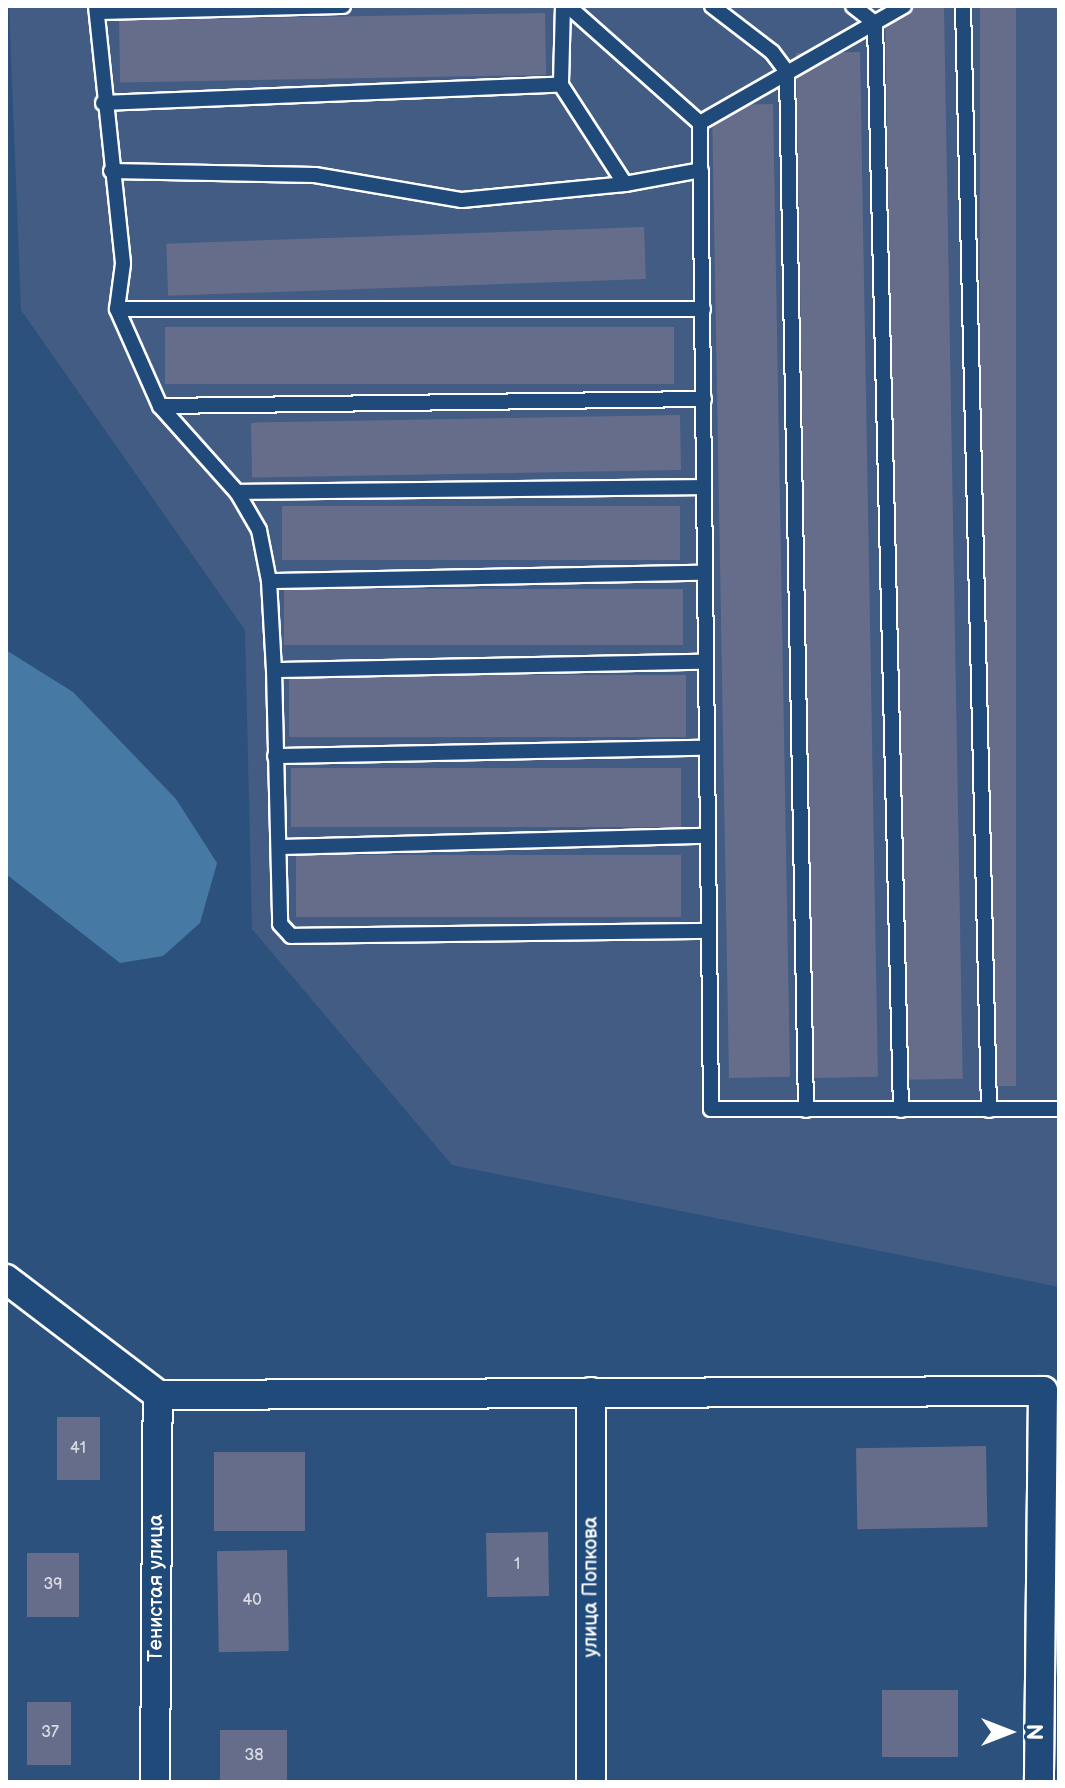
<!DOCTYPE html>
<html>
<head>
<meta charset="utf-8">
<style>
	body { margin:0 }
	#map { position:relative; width:1065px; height:1788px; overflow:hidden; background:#2d517d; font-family:"Balsamiq Sans",sans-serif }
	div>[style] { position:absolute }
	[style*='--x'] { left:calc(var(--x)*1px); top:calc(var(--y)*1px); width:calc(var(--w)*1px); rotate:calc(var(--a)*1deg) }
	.built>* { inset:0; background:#425c84 }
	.water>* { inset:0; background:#4679a3 }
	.building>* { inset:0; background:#666d8a; transform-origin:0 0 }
	.roads { filter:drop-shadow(2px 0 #fff) drop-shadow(-2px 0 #fff) drop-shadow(0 2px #fff) drop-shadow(0 -2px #fff) }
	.lane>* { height:14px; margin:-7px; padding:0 7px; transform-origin:7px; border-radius:7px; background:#1f4a7a }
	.street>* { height:28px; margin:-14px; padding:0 14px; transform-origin:14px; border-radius:14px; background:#1f4a7a }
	span { translate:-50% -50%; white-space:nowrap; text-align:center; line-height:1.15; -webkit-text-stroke:8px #1f4a7a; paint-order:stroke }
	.number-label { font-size:16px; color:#d9dae2 }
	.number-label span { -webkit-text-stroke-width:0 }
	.street-label { font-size:20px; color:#fff }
	.frame { position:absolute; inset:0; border:8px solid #fff; pointer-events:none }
	.north { position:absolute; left:969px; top:1692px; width:80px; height:80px; -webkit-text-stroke:6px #1f4a7a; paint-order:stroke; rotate:90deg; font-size:22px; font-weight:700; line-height:32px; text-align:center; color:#fff }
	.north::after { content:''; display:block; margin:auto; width:28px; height:36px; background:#fff; clip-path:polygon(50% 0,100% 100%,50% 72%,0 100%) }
</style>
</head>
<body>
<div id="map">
	<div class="built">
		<div style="clip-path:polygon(9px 6px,1059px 6px,1059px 1287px,452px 1165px,252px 929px,245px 630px,21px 310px)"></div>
	</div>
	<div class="water">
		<div style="clip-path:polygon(6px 650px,73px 692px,176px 799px,217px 863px,200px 923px,163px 956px,120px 963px,6px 874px)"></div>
	</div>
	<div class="building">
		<div style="left:980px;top:6px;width:36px;height:1080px"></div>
		<div style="left:944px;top:7px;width:1072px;height:59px;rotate:89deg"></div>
		<div style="left:545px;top:13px;width:62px;height:426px;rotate:89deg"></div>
		<div style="left:860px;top:52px;width:1025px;height:64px;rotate:89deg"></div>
		<div style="left:773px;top:104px;width:973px;height:61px;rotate:89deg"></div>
		<div style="left:644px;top:227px;width:52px;height:478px;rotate:88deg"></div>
		<div style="left:674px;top:327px;width:57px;height:509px;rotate:90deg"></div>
		<div style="left:680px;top:415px;width:55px;height:429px;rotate:89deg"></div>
		<div style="left:680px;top:506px;width:54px;height:398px;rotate:90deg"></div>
		<div style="left:683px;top:589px;width:56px;height:399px;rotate:90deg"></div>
		<div style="left:686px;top:675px;width:62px;height:397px;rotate:90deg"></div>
		<div style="left:681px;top:768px;width:59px;height:390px;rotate:90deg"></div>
		<div style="left:681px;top:855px;width:62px;height:385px;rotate:90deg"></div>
		<div style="left:100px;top:1417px;width:63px;height:43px;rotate:90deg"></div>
		<div style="left:986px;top:1446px;width:81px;height:130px;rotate:89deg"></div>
		<div style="left:214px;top:1452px;width:91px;height:79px"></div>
		<div style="left:548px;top:1532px;width:64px;height:62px;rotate:89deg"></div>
		<div style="left:287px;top:1550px;width:101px;height:70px;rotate:89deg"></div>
		<div style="left:27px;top:1553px;width:52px;height:64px"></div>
		<div style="left:882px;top:1690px;width:76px;height:67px"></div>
		<div style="left:27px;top:1702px;width:44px;height:63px"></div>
		<div style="left:220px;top:1730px;width:67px;height:52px"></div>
	</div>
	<div class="roads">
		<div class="lane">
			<div style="--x:96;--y:6;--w:259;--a:84"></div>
			<div style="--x:123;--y:264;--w:45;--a:97.6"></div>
			<div style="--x:117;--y:309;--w:106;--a:66.1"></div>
			<div style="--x:160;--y:406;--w:115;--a:48.2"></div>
			<div style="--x:237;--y:492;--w:44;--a:59.9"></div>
			<div style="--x:259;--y:530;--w:52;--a:78.9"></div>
			<div style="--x:269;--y:581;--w:89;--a:86.8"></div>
			<div style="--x:274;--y:670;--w:254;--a:88.6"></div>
			<div style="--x:280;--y:924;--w:16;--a:47"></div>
			<div style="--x:291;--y:936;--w:418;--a:-0.7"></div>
			<div style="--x:563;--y:6;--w:79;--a:91.5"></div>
			<div style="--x:561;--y:85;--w:118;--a:57.1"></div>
			<div style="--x:568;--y:6;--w:176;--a:41.6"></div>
			<div style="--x:712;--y:6;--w:76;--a:37.5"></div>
			<div style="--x:772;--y:52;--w:25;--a:53"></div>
			<div style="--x:787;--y:72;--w:1038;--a:88.95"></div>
			<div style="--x:853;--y:6;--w:28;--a:38"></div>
			<div style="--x:875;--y:23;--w:1087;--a:88.63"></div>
			<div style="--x:904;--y:6;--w:235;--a:150.2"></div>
			<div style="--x:700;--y:123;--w:986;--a:89.36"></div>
			<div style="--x:711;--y:1109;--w:348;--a:0"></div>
			<div style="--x:963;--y:6;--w:1104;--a:88.65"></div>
			<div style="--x:97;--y:12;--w:246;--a:-1.4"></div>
			<div style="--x:103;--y:103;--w:458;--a:-2.3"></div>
			<div style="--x:111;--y:171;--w:204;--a:1.1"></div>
			<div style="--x:315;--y:175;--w:149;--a:9.7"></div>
			<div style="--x:462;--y:200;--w:164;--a:-5.6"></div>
			<div style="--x:625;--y:184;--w:77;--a:-10.4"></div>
			<div style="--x:117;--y:309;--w:586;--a:0"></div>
			<div style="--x:160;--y:406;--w:544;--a:-0.74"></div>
			<div style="--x:237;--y:492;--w:467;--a:-0.6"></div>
			<div style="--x:269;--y:581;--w:436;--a:-1.1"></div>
			<div style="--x:274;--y:670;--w:432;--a:-1.1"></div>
			<div style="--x:275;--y:756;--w:432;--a:-1.1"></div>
			<div style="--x:279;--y:847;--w:429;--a:-1.5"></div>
		</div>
		<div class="street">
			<div style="--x:6;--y:1279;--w:191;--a:37.3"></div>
			<div style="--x:158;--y:1395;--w:885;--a:-0.26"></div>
			<div style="--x:1043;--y:1391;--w:391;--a:90.6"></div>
			<div style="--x:155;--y:1782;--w:387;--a:-89.6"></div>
			<div style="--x:591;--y:1782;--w:390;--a:-90"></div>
		</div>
	</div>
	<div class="number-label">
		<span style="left:78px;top:1449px">41</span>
		<span style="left:517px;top:1565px">1</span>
		<span style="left:53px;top:1585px">39</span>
		<span style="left:252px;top:1601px">40</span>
		<span style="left:50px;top:1733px">37</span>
		<span style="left:254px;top:1756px">38</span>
	</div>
	<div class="street-label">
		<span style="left:591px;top:1587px;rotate:-90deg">улица Попкова</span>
		<span style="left:156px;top:1588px;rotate:-90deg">Тенистая улица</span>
	</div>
	<div class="frame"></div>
	<div class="north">N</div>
</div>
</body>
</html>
